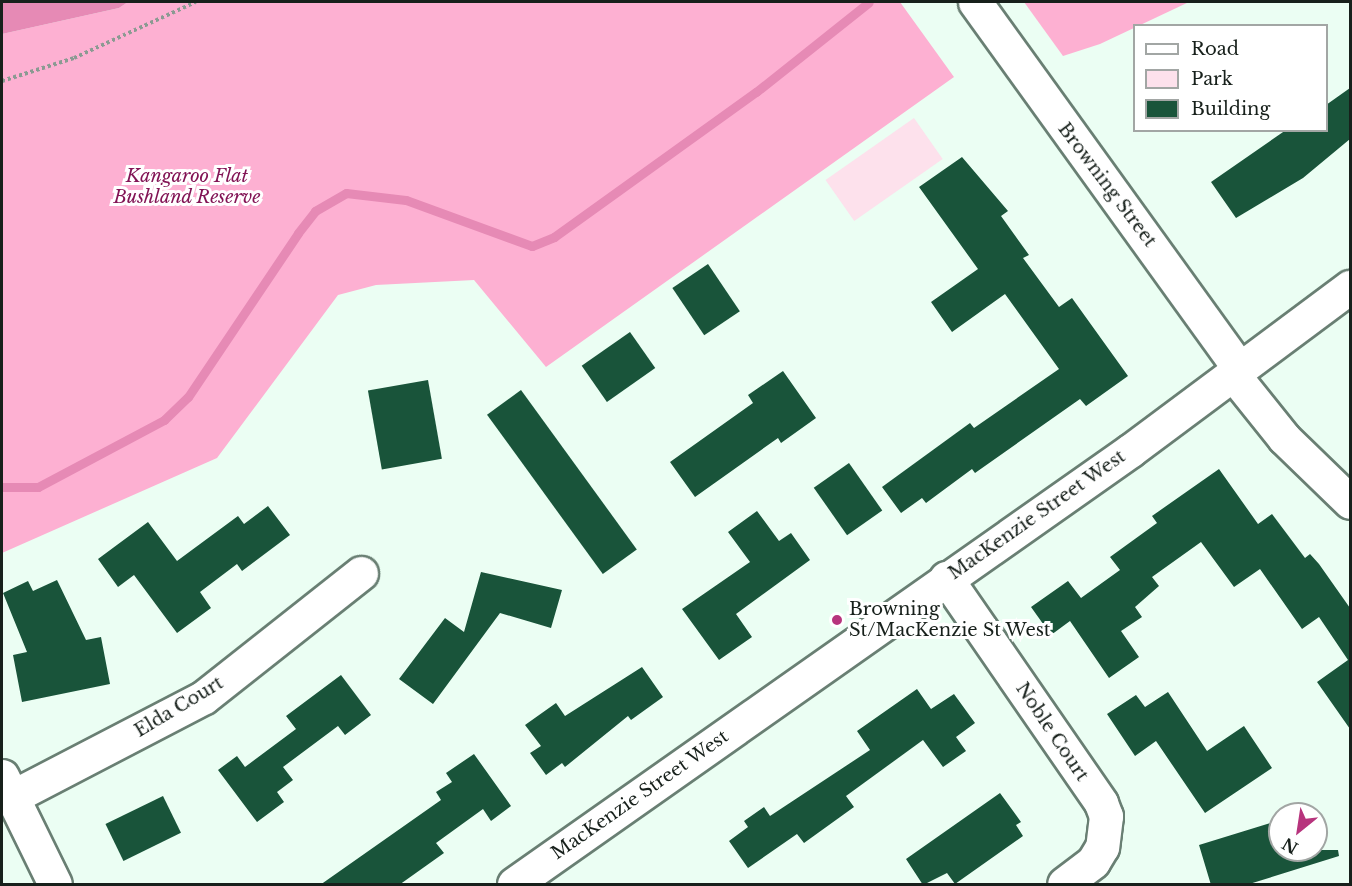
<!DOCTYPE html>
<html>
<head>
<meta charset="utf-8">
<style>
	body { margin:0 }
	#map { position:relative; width:1352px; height:886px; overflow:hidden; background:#ebfef3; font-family:"Libre Baskerville",serif }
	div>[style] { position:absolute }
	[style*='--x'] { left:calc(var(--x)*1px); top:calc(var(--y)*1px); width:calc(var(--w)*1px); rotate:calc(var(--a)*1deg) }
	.green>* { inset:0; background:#fde1ec; transform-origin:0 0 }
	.forest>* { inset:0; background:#fdb0d2 }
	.water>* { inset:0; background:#e68ab5 }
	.stream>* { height:9px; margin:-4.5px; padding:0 4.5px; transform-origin:4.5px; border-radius:4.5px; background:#e68ab5 }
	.building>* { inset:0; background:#19543a; transform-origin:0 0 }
	.path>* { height:4px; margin-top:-2px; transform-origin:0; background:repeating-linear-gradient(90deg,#8b9a92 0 3px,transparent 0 6px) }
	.roads { filter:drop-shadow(2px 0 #697f73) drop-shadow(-2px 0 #697f73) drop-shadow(0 2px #697f73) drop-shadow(0 -2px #697f73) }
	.minor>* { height:33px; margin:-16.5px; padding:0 16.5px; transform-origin:16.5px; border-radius:16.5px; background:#fff }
	.dots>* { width:16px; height:16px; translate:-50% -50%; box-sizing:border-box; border:3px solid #fff; border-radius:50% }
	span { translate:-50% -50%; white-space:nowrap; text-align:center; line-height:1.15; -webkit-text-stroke:6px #fff; paint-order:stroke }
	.park-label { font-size:18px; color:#821455; font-style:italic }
	.street-label { font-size:18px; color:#17201b }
	.poi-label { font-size:18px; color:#17201b }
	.left { translate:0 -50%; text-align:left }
	.frame { position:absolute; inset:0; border:3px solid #17201b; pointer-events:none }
	.legend { position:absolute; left:1133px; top:24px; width:195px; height:108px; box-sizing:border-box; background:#fff; border:2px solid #a2a6a4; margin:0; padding:8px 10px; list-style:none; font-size:18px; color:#17201b }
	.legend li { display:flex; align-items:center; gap:12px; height:30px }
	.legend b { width:30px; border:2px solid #a2a6a4 }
	.north { position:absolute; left:1268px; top:802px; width:60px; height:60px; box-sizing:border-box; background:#fff; border:2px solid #a2a6a4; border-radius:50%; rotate:210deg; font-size:16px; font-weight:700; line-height:24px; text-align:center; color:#17201b }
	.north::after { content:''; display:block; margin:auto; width:21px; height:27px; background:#b7347d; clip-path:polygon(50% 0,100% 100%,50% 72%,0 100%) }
</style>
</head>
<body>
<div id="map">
	<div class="green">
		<div style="left:914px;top:118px;width:50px;height:108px;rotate:55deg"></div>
	</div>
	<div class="forest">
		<div style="clip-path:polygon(128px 2px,900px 2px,954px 77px,546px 367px,474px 280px,376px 285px,338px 295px,217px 458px,2px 553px,2px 34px,119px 8px)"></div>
		<div style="clip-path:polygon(1024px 2px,1189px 2px,1100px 44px,1063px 56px)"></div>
	</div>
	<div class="water">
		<div style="clip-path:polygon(2px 2px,128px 2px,119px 8px,2px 34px)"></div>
	</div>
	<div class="stream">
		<div style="--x:2;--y:487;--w:36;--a:0"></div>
		<div style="--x:38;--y:487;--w:143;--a:-28"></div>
		<div style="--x:164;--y:420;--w:33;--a:-44"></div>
		<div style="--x:188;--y:397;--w:197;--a:-56.1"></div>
		<div style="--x:298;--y:233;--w:28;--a:-52"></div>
		<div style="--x:315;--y:211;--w:36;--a:-30"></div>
		<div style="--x:346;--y:193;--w:60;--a:6.7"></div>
		<div style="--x:406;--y:200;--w:134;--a:20.1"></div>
		<div style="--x:532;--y:246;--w:24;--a:-22"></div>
		<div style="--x:554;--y:237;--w:249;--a:-35.7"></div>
		<div style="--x:756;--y:92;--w:144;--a:-38.5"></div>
	</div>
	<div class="building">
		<div style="clip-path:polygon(1350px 88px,1350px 139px,1303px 178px,1236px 218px,1211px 182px,1286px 130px,1326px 130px,1326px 105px)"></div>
		<div style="clip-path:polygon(962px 157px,1008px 211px,1001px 216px,1029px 255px,1023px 258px,1059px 307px,1072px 298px,1128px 376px,1086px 406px,1080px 399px,975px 473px,972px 469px,926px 503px,922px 498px,901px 513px,882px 487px,970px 423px,974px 428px,1059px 369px,1005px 294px,952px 332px,931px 302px,978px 269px,919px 187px)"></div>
		<div style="left:708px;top:264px;width:57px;height:43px;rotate:56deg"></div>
		<div style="left:630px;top:332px;width:44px;height:59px;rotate:55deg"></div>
		<div style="clip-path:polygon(783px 371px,816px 418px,781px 443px,778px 438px,695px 497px,670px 462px,753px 403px,748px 395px)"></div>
		<div style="left:428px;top:380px;width:80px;height:61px;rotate:80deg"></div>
		<div style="left:521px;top:390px;width:197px;height:42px;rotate:54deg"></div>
		<div style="left:849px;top:463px;width:58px;height:43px;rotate:55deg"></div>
		<div style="clip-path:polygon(1219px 469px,1258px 524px,1272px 514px,1305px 558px,1310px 554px,1319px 564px,1350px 608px,1350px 729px,1317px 682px,1348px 660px,1319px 617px,1302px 629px,1260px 569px,1234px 587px,1201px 542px,1152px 577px,1159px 586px,1135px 607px,1142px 617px,1121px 631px,1139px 657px,1109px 678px,1070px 621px,1051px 635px,1031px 607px,1068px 581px,1081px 598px,1120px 570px,1110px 557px,1157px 523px,1152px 516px)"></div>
		<div style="clip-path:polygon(268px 506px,290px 535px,242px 571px,237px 564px,200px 592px,211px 608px,177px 633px,134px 575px,118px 587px,98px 559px,148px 522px,177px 561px,238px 516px,244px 524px)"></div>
		<div style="clip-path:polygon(757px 511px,779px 541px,791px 533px,810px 560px,736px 614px,752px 637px,719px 660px,682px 609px,750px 562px,728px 532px)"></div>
		<div style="clip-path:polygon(481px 572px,562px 590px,551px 628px,500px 613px,433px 704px,399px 679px,445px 618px,464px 632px)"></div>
		<div style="clip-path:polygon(57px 580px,86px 640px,101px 637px,110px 684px,22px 702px,13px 655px,27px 652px,3px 593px,28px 581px,33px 591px)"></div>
		<div style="clip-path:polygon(642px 667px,663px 697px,631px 720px,628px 716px,565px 767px,562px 763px,546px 775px,530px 753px,541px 746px,525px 725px,556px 703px,565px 716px)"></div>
		<div style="clip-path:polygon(341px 675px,371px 715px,345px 735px,338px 726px,283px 767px,293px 780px,277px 792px,284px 802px,257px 822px,218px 770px,237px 756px,245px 767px,296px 729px,286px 716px)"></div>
		<div style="clip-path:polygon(917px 689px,931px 709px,954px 694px,975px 723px,956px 737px,966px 751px,943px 767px,923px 740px,846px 796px,854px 807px,804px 843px,797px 834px,748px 868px,729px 841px,748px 827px,744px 821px,764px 807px,770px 816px,870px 750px,857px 731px)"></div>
		<div style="clip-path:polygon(1168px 692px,1207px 751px,1244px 726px,1272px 768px,1205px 813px,1156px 741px,1135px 756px,1107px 714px,1136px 695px,1145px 707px)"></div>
		<div style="clip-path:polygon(474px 754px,511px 806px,491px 821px,483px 809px,436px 843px,444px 853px,399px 885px,320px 885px,441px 800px,436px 792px,452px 782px,446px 773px)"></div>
		<div style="clip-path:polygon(1000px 793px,1021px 822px,1016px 825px,1023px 836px,955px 884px,947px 873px,923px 885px,906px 859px)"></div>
		<div style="left:163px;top:796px;width:41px;height:64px;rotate:64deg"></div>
		<div style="clip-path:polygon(1280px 820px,1280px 850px,1338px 850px,1339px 856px,1246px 885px,1211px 885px,1199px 845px)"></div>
	</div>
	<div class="path">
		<div style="--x:2;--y:81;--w:76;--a:-17.7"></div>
		<div style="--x:74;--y:58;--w:134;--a:-24.7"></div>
	</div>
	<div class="roads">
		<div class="minor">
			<div style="--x:975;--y:2;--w:451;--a:54.2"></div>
			<div style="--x:1232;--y:373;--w:83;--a:51.3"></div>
			<div style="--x:1284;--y:438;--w:92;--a:44.1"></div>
			<div style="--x:946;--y:578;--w:273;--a:55.4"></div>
			<div style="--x:1101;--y:803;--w:14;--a:69"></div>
			<div style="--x:1106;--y:816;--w:31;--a:97"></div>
			<div style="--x:1102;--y:847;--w:17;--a:121"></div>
			<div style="--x:1093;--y:862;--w:36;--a:143"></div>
			<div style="--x:2;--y:776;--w:120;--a:63.9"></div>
			<div style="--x:12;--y:797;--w:216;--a:-27.5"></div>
			<div style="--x:204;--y:697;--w:200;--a:-38.3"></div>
			<div style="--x:514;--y:884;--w:754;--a:-35.12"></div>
			<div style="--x:1131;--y:450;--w:273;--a:-36.7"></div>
		</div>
	</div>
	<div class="dots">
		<div style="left:837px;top:620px;background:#b7347d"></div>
	</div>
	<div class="park-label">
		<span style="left:187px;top:187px">Kangaroo Flat<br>Bushland Reserve</span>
	</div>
	<div class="street-label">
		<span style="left:1107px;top:185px;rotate:53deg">Browning Street</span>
		<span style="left:1037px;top:515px;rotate:-35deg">MacKenzie Street West</span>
		<span style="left:179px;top:707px;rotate:-31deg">Elda Court</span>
		<span style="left:1052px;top:732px;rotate:56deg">Noble Court</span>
		<span style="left:640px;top:795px;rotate:-35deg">MacKenzie Street West</span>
	</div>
	<div class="poi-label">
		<span class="left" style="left:849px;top:620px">Browning<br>St/MacKenzie St West</span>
	</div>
	<div class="frame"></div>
	<ul class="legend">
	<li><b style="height:8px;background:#fff"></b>Road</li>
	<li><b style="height:16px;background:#fde1ec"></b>Park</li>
	<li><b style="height:16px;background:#19543a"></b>Building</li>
	</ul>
	<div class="north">N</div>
</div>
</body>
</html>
